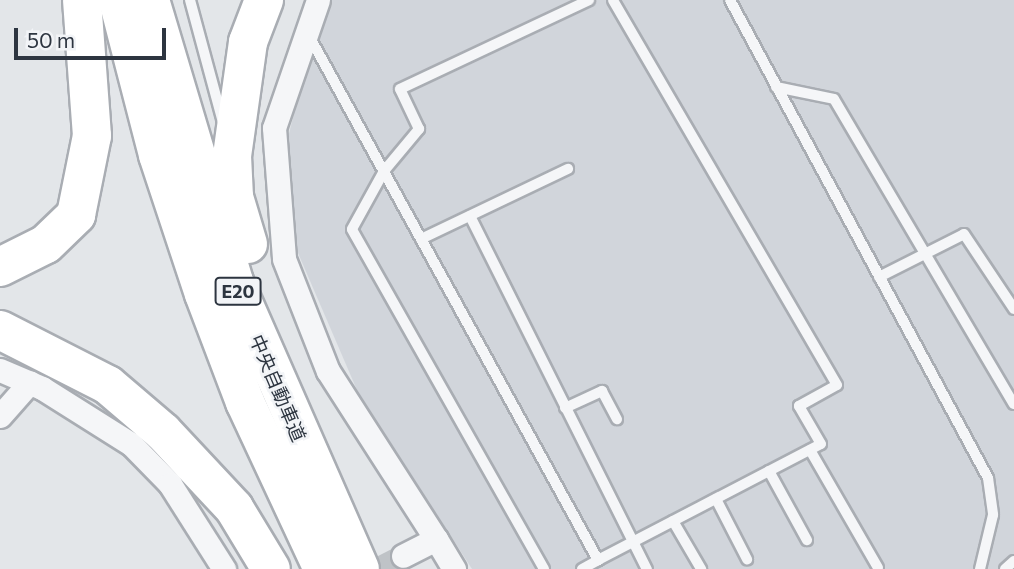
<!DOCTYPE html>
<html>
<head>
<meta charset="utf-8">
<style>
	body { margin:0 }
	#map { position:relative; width:1014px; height:569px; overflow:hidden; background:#e3e6e9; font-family:Commissioner,"Noto Sans JP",sans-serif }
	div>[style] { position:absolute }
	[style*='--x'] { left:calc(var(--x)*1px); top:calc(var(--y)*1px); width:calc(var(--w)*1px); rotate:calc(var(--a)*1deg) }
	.built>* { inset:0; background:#d1d5db }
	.street-tunnel>* { height:23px; margin-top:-11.5px; transform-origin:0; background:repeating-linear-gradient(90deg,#bfc3c7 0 23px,transparent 0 34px) }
	.roads { filter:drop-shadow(2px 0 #a9adb3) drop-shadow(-2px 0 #a9adb3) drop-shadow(0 2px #a9adb3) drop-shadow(0 -2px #a9adb3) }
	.lane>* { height:10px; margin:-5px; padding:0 5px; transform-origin:5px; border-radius:5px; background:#f5f6f8 }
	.street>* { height:23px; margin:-11.5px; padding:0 11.5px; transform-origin:11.5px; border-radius:11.5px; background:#f5f6f8 }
	.highway>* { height:38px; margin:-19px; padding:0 19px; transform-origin:19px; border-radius:19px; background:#fff }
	span { translate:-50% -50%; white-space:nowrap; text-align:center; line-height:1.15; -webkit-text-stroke:5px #f2f4f7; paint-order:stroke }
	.shield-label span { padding:2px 5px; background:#f2f4f7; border:2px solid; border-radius:5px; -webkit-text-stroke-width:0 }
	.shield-label { font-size:18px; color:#2d3540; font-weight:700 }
	.street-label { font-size:19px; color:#2d3540 }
	.scale { position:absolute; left:14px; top:28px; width:152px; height:32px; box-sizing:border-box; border:4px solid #2d3540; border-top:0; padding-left:9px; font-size:21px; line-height:24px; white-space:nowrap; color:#2d3540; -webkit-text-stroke:5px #f2f4f7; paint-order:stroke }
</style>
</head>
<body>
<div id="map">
	<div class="built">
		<div style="clip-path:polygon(331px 0,1014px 0,1014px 569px,472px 569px,357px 390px,295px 246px,284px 153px,308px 59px)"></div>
	</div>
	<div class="street-tunnel">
		<div style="--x:377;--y:569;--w:29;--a:-27"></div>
	</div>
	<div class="roads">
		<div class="lane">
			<div style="--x:190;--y:0;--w:126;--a:74.9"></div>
			<div style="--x:730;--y:0;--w:543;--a:61.64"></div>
			<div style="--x:988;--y:478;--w:37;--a:82"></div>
			<div style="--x:993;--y:515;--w:56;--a:103.5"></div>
			<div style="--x:308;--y:34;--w:601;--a:61.13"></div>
			<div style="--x:598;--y:560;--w:251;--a:-27.5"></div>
			<div style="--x:821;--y:444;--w:44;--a:-120.1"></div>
			<div style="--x:799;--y:406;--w:43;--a:-28.9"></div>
			<div style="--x:837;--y:385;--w:445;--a:-120.2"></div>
			<div style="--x:776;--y:87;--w:59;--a:11.7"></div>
			<div style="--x:834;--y:99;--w:354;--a:59.5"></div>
			<div style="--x:470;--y:216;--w:395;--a:63.4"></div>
			<div style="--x:421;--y:239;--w:163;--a:-25.5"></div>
			<div style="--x:879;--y:277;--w:95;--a:-26.8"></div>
			<div style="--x:964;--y:234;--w:90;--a:56.3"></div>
			<div style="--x:565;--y:408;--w:41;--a:-24.7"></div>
			<div style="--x:602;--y:391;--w:32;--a:62"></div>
			<div style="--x:810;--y:450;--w:136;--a:60"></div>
			<div style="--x:769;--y:471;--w:79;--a:61.2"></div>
			<div style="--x:716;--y:499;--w:68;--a:62.7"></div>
			<div style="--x:673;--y:521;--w:56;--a:59.7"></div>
			<div style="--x:544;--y:569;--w:390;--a:-119.5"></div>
			<div style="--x:352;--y:229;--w:66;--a:-61.1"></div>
			<div style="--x:384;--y:171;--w:55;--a:-50.2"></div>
			<div style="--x:419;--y:129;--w:44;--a:-115.4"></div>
			<div style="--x:400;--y:89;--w:209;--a:-25.2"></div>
			<div style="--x:582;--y:569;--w:18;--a:-29"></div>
			<div style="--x:1005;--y:569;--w:12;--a:-42"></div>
		</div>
		<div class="street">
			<div style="--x:318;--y:0;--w:135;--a:109"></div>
			<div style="--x:274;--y:128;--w:131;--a:85.6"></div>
			<div style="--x:284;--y:259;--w:120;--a:68.6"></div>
			<div style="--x:328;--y:371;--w:200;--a:57.3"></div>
			<div style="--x:436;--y:539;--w:37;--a:153"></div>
			<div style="--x:0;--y:370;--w:46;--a:23.2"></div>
			<div style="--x:42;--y:388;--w:105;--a:32.2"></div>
			<div style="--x:131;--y:444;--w:56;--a:45.7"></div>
			<div style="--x:170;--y:484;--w:101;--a:57.6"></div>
			<div style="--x:0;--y:416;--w:45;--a:-48.6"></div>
			<div style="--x:436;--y:539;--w:35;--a:59"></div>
		</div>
		<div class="highway">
			<div style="--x:118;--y:0;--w:160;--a:75.5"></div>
			<div style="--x:158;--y:155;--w:146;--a:71.7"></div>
			<div style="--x:204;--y:294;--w:116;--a:69.2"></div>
			<div style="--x:245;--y:402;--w:184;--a:65"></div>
			<div style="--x:150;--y:0;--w:294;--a:73.4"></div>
			<div style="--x:234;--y:282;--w:313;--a:66.3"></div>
			<div style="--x:248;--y:244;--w:49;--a:-106.6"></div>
			<div style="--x:234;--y:197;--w:41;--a:-92.8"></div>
			<div style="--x:232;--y:156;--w:115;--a:-82"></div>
			<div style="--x:248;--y:42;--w:45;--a:-69.1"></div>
			<div style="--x:0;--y:267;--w:51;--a:-26.6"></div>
			<div style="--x:46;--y:244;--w:42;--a:-44"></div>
			<div style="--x:76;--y:215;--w:81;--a:-78.6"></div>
			<div style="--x:92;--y:136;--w:136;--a:-94.2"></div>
			<div style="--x:0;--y:330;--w:121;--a:27"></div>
			<div style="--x:108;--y:385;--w:72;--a:40.5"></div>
			<div style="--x:163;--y:432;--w:104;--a:46.9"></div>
			<div style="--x:234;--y:508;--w:71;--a:58.8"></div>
		</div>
	</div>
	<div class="shield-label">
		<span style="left:238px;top:291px">E20</span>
	</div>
	<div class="street-label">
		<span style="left:278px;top:388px;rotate:67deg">中央自動車道</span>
	</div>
	<div class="scale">50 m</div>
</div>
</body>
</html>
